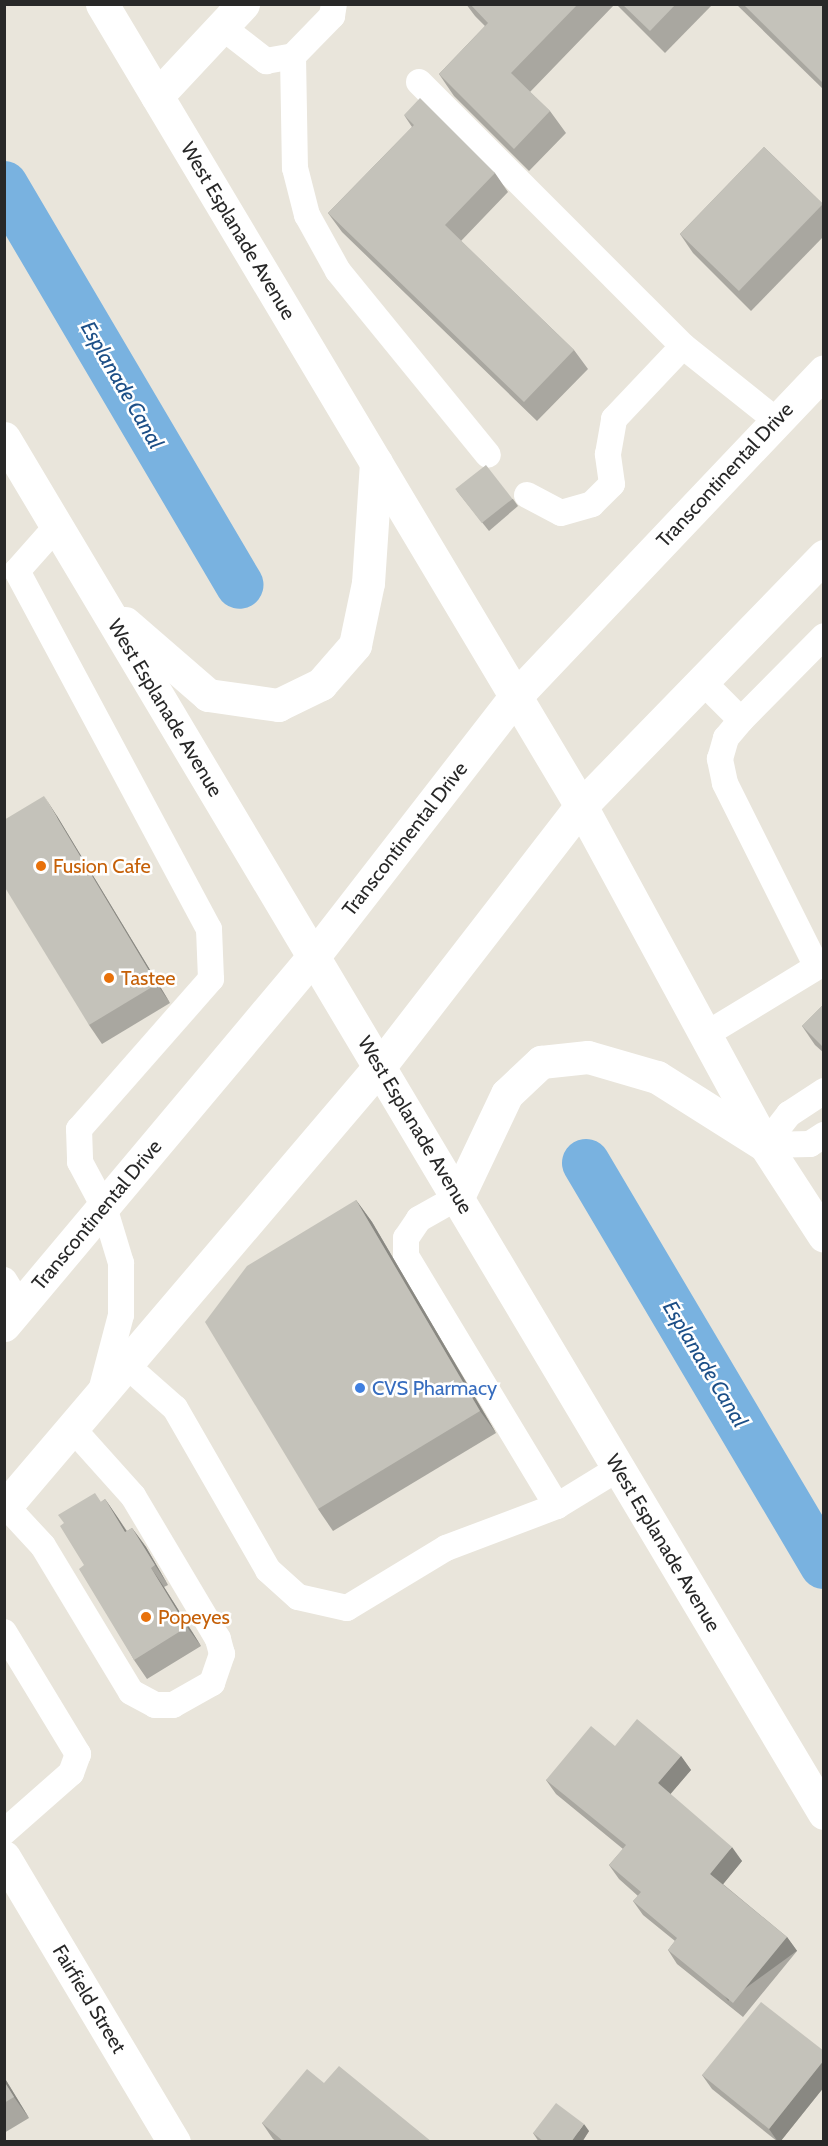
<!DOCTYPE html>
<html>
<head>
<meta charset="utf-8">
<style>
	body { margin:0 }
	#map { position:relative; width:828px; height:2146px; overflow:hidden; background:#e9e5db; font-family:Cabin,sans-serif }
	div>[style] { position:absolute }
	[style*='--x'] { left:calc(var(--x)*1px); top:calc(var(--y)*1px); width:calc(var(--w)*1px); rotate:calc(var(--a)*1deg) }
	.canal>* { height:48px; margin:-24px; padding:0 24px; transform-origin:24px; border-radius:24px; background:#79b2e0 }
	.lane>* { height:26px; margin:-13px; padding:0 13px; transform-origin:13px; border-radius:13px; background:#fff }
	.street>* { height:33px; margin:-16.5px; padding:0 16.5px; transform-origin:16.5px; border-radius:16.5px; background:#fff }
	.secondary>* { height:33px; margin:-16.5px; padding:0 16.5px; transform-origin:16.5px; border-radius:16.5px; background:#fff }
	.wall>* { inset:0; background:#a9a7a0 }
	.shaded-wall>* { inset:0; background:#898882; transform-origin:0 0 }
	.building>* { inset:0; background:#c4c2ba; transform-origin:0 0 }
	.dots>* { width:16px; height:16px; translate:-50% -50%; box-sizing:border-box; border:3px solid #fff; border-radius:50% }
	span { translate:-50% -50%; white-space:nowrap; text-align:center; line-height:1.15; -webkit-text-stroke:5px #fff; paint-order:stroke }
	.street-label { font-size:20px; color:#282828 }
	.food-label { font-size:20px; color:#c56008 }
	.left { translate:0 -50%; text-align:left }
	.shop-label { font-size:20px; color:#366cbe }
	.water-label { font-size:21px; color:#1c4f87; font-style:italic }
	.frame { position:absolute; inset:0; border:6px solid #282828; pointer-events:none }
</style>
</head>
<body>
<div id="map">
	<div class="canal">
		<div style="--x:4;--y:185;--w:464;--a:59.5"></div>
		<div style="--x:586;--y:1163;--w:467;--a:59.4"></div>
	</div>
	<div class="lane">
		<div style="--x:222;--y:27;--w:56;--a:37.7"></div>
		<div style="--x:266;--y:61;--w:27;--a:-10"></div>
		<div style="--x:293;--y:56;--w:56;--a:-45.7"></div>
		<div style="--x:332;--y:16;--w:12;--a:-81"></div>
		<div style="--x:293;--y:56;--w:112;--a:89"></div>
		<div style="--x:295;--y:168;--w:49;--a:75.7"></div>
		<div style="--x:307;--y:215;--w:64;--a:61"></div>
		<div style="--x:338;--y:271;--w:237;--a:50.8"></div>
		<div style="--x:419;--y:82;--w:373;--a:45"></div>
		<div style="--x:683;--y:346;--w:120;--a:38.6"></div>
		<div style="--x:527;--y:495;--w:38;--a:28"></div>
		<div style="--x:561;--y:513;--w:32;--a:-16"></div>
		<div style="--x:592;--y:504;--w:28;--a:-45"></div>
		<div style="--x:612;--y:484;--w:30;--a:-98"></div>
		<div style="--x:608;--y:454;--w:36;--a:-80"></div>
		<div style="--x:614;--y:419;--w:100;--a:-46.6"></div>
		<div style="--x:57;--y:526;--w:60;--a:131.6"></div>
		<div style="--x:17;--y:571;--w:406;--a:61.8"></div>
		<div style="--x:209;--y:929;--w:50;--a:87.7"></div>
		<div style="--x:211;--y:979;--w:200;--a:131.3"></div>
		<div style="--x:79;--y:1129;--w:33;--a:88"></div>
		<div style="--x:80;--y:1162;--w:51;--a:61.9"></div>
		<div style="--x:104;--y:1207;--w:59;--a:73.1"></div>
		<div style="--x:121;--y:1263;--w:52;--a:90"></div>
		<div style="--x:121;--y:1315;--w:79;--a:104.7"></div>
		<div style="--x:702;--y:681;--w:55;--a:45"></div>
		<div style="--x:705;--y:1035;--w:131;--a:-31.3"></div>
		<div style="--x:817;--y:967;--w:206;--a:-116.6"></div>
		<div style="--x:725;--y:783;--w:25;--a:-102"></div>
		<div style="--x:720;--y:759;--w:22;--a:-74"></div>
		<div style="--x:726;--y:738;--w:23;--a:-50"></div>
		<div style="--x:741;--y:720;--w:118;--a:-45.3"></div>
		<div style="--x:824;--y:1091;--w:42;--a:146.7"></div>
		<div style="--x:789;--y:1114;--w:39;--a:128"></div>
		<div style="--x:765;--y:1145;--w:45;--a:-1.3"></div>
		<div style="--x:810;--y:1144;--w:17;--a:-33"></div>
		<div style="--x:458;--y:1197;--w:45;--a:150.6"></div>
		<div style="--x:419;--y:1219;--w:23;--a:124"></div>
		<div style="--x:406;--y:1238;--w:18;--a:90"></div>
		<div style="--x:406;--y:1256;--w:292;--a:58.9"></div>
		<div style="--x:4;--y:1280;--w:31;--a:58"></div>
		<div style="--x:126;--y:1365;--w:65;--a:41.3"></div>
		<div style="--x:175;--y:1408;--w:187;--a:60.1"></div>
		<div style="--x:268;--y:1570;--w:40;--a:42"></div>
		<div style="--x:298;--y:1597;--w:50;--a:12.7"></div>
		<div style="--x:347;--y:1608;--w:116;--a:-31.2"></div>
		<div style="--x:446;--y:1548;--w:119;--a:-20.7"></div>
		<div style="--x:557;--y:1506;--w:73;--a:-31.5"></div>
		<div style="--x:6;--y:1506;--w:54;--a:47.2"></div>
		<div style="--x:43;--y:1546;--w:170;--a:58.9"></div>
		<div style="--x:131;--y:1692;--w:27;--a:28"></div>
		<div style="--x:155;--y:1705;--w:18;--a:0"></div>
		<div style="--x:173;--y:1705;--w:45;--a:-29.4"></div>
		<div style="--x:212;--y:1683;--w:31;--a:-71"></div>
		<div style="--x:222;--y:1654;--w:16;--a:-105"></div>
		<div style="--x:218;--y:1639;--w:166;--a:-120.7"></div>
		<div style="--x:133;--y:1496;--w:91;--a:-131.9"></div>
		<div style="--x:4;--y:1632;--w:143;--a:58.8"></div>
		<div style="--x:78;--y:1754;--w:20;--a:110"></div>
		<div style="--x:71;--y:1773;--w:89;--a:138.6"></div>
	</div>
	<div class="street">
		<div style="--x:157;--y:96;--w:126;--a:-46.9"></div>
		<div style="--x:4;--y:1857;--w:332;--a:59.2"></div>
	</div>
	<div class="secondary">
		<div style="--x:102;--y:4;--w:934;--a:59.15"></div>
		<div style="--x:581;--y:806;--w:386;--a:61.5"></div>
		<div style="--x:765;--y:1145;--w:108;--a:57"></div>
		<div style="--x:4;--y:438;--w:1601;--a:59.19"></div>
		<div style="--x:125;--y:623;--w:110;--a:40.9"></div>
		<div style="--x:208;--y:695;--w:71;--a:8.1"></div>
		<div style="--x:278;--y:705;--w:48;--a:-26"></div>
		<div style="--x:321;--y:684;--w:52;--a:-48.9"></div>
		<div style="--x:355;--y:645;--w:63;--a:-78.2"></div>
		<div style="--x:368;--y:583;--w:121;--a:-86.2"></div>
		<div style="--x:458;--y:1197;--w:114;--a:-64.6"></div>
		<div style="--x:507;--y:1094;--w:47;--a:-43.3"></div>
		<div style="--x:541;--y:1062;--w:47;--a:-6.1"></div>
		<div style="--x:588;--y:1057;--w:72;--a:16.2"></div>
		<div style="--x:657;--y:1077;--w:125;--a:32.3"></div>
		<div style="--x:4;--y:1325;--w:482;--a:-50"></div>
		<div style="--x:314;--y:956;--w:328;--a:-52.2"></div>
		<div style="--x:515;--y:697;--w:449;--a:-46.5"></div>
		<div style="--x:4;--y:1508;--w:580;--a:-49.61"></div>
		<div style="--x:380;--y:1066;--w:329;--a:-52.3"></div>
		<div style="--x:581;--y:806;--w:349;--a:-45.8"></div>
	</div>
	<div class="wall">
		<div style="clip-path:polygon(466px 4px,615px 4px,530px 92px,550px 111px,566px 133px,529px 171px,454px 96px,439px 74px,485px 26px,475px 16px)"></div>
		<div style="clip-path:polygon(616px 4px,713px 4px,665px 53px)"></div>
		<div style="clip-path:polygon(736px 4px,824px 4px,824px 90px)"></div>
		<div style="clip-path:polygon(404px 115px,495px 173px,508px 192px,461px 241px,574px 350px,588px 369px,537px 421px,342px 232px,328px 213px,412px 127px)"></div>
		<div style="clip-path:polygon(764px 147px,824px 205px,824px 236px,751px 311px,693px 253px,680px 234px)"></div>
		<div style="clip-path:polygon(457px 491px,513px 499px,518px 506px,489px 531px)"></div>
		<div style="clip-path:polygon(57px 816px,170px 1003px,102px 1044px,89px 1025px)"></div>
		<div style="clip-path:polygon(824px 1004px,824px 1053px,815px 1045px,802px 1026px)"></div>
		<div style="clip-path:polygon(356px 1200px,372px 1222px,496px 1433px,333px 1531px,318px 1509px)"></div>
		<div style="clip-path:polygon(105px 1499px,127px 1531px,132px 1528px,146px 1547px,168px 1585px,164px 1587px,201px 1646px,147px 1679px,134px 1660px,84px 1565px,101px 1502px)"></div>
		<div style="clip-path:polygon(615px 1746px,681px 1756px,691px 1770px,670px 1794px,742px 1861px,723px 1884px,787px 1937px,797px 1951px,743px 2017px,677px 1964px,668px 1950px,675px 1941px,643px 1915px,633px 1901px,638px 1896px,619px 1879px,609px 1865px,623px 1849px,556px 1794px,546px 1780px)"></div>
		<div style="clip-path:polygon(824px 2051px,824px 2087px,780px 2142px,778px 2142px,712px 2089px,702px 2075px)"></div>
		<div style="clip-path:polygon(4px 2077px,29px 2118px,4px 2133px)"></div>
		<div style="clip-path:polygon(324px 2083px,432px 2142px,277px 2142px,273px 2139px,262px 2123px)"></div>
		<div style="clip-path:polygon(589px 2131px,582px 2142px,539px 2142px,533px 2133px)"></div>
	</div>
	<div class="shaded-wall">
		<div style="clip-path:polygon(44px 796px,57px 816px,170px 1003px,157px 984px)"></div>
		<div style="clip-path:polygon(356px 1200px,372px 1222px,496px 1433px,480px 1411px)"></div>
		<div style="clip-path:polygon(105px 1499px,118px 1518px,139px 1551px,125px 1532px)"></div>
		<div style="clip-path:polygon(132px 1528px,146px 1547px,168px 1585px,155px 1565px)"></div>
		<div style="clip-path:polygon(151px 1568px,164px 1587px,201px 1646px,187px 1627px)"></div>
		<div style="clip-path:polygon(681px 1756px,691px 1770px,668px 1797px,658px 1783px)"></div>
		<div style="clip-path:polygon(732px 1847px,742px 1861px,720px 1888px,710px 1874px)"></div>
		<div style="left:787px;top:1937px;width:17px;height:85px;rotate:54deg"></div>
		<div style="clip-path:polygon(824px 2060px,824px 2087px,780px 2142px,778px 2142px,769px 2129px)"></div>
		<div style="clip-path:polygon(4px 2077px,29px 2118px,14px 2097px,4px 2081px)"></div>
		<div style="clip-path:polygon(584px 2124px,589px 2131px,582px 2142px,571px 2142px)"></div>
	</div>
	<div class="building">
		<div style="clip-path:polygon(470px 4px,578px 4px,511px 73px,550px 111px,514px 149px,439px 74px,488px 23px)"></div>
		<div style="clip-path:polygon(622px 4px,676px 4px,650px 31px)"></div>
		<div style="clip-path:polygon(743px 4px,824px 4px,824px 84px)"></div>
		<div style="clip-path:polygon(420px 98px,495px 173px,445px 225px,574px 350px,524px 402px,328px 213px,414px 125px,404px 115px)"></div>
		<div style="left:764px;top:147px;width:82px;height:121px;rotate:44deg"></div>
		<div style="left:486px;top:465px;width:43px;height:39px;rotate:52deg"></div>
		<div style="clip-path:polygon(44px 796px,157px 984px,89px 1025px,4px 886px,4px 820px)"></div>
		<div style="clip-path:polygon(824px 1004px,824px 1048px,802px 1026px)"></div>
		<div style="clip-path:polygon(356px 1200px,480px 1411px,318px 1509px,205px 1322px,247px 1266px)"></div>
		<div style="clip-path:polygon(95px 1493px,101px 1502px,105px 1499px,125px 1532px,132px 1528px,155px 1565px,151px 1568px,187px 1627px,134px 1660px,79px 1569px,84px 1565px,60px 1526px,64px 1523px,58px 1515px)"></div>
		<div style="clip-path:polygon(637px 1719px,681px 1756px,658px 1783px,732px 1847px,710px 1874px,787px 1937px,733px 2003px,668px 1950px,677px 1938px,633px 1901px,641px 1892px,609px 1865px,626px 1845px,546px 1780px,591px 1726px,615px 1746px)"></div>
		<div style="clip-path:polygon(761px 2002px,824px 2051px,824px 2060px,769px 2129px,702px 2075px)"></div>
		<div style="clip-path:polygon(339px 2066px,432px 2142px,284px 2142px,262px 2123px,307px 2069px,324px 2083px)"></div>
		<div style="clip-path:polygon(4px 2081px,14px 2097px,4px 2103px)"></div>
		<div style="clip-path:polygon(556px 2103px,584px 2124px,571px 2142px,544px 2142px,533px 2133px)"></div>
	</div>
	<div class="dots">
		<div style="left:41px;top:866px;background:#e8710a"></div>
		<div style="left:109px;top:978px;background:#e8710a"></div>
		<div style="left:360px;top:1388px;background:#3f7fe0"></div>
		<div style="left:146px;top:1617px;background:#e8710a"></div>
	</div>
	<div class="street-label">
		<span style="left:238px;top:231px;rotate:59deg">West Esplanade Avenue</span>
		<span style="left:725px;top:475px;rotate:-47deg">Transcontinental Drive</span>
		<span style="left:165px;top:708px;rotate:59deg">West Esplanade Avenue</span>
		<span style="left:405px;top:839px;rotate:-52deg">Transcontinental Drive</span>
		<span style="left:415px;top:1125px;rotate:59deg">West Esplanade Avenue</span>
		<span style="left:97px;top:1215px;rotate:-50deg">Transcontinental Drive</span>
		<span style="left:663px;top:1543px;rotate:59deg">West Esplanade Avenue</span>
		<span style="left:89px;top:1999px;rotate:59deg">Fairfield Street</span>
	</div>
	<div class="food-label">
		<span class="left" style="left:53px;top:866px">Fusion Cafe</span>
		<span class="left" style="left:121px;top:978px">Tastee</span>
		<span class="left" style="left:158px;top:1617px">Popeyes</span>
	</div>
	<div class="shop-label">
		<span class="left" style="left:372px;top:1388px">CVS Pharmacy</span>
	</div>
	<div class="water-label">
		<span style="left:122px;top:385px;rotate:60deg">Esplanade Canal</span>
		<span style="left:705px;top:1364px;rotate:59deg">Esplanade Canal</span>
	</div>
	<div class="frame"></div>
</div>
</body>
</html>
